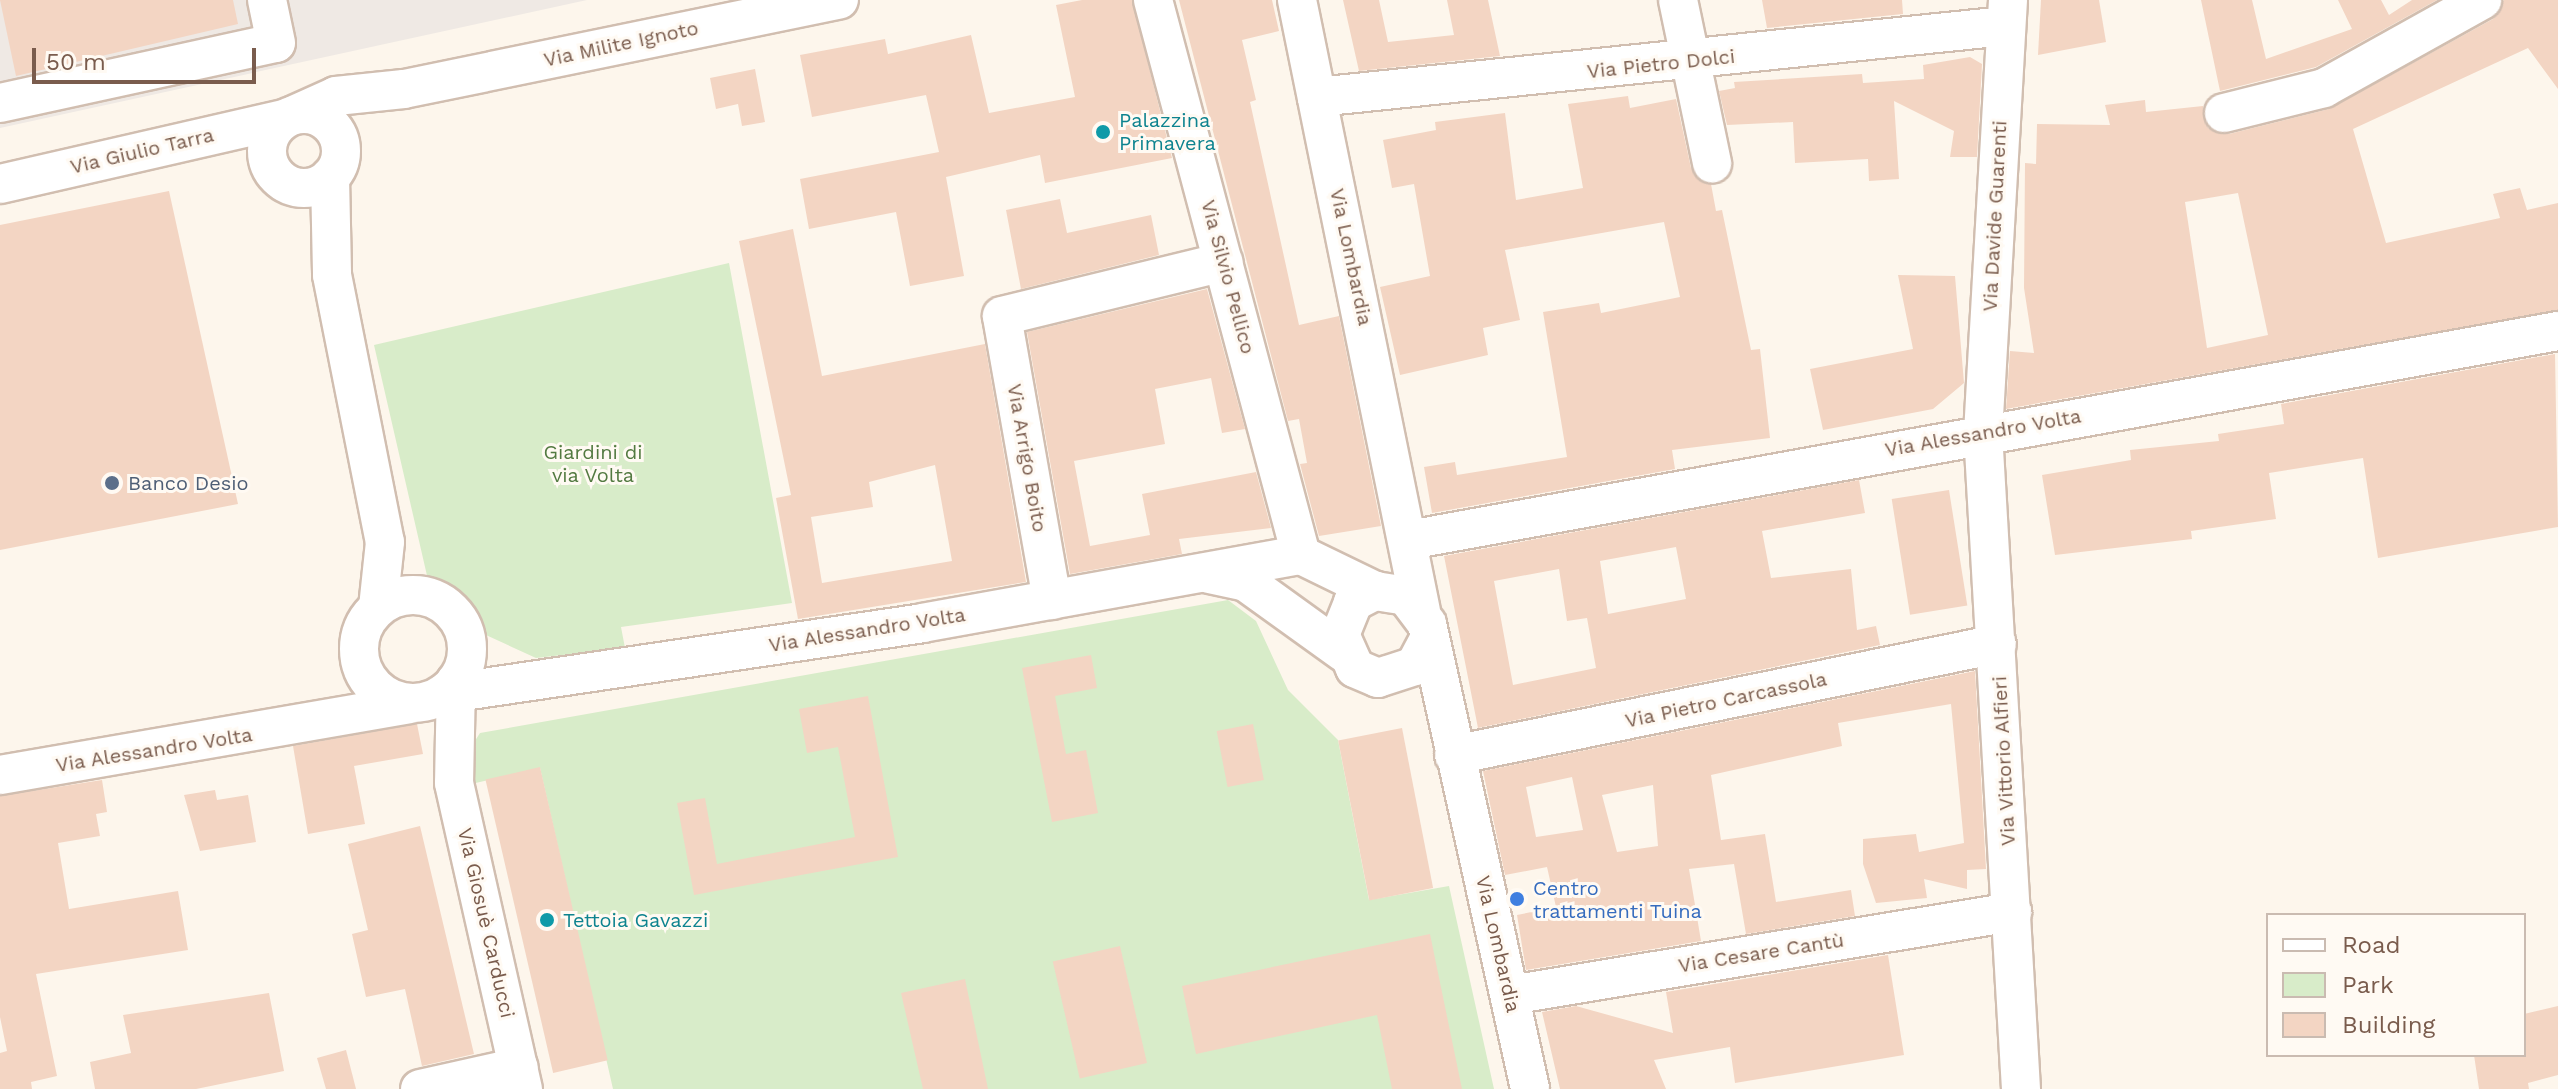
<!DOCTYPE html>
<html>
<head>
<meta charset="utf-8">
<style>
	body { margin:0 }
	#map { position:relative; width:2558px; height:1089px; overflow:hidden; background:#fdf6ec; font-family:"Work Sans",sans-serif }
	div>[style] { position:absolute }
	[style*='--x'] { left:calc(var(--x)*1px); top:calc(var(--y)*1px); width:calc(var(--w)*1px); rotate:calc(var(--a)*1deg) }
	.industrial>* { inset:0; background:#efe9e4 }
	.green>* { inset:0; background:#d8ecc9 }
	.building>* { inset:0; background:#f3d5c3; transform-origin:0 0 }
	.roads { filter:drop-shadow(2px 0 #d1beb0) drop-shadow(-2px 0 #d1beb0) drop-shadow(0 2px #d1beb0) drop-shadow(0 -2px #d1beb0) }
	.minor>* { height:38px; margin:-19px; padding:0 19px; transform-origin:19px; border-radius:19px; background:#fff }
	.minor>.ring { margin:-19px; padding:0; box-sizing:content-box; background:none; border:38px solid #fff; border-radius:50% }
	.dots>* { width:22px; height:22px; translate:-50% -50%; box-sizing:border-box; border:4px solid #fffaf3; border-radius:50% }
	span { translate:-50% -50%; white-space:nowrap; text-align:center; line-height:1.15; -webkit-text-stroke:6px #fffaf3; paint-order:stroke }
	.street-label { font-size:20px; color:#7a5c4d }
	.culture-label { font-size:20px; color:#0d838f }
	.left { translate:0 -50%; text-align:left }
	.park-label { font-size:20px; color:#537a41 }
	.service-label { font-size:20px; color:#4e5e75 }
	.shop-label { font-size:20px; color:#366cbe }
	.legend { position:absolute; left:2266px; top:913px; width:260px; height:144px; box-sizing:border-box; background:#fffaf3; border:2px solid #cabbb1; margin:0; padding:10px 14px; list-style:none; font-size:24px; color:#7a5c4d }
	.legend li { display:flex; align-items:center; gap:16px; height:40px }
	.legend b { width:40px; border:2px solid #cabbb1 }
	.scale { position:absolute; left:32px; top:48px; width:224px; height:36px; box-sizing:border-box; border:4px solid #7a5c4d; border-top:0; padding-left:10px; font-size:24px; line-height:28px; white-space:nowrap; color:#7a5c4d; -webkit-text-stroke:6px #fffaf3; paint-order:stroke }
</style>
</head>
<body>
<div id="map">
	<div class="industrial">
		<div style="clip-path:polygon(0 0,587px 0,0 128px)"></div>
	</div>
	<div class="green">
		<div style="clip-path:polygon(729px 263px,792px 603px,621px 627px,625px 648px,536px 658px,475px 630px,458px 599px,428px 580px,374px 345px)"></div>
		<div style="clip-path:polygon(1228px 600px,1256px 621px,1288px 690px,1338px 740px,1369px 900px,1449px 886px,1494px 1089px,613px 1089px,540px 768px,467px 785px,471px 747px,480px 733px)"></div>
	</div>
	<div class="building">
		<div style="clip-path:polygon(0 0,233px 0,238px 24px,16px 76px)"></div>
		<div style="clip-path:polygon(1082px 0,1132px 0,1172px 158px,1045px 183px,1040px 155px,946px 177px,964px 276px,910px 286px,896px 212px,809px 229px,800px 179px,939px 152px,926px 95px,812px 117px,800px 55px,885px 39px,888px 54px,971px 35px,989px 113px,1075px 97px,1056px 5px)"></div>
		<div style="clip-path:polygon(1179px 0,1272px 0,1279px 31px,1242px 40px,1256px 100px,1250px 102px,1299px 325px,1339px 316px,1381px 526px,1319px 536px,1300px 464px,1307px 463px,1299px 419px,1288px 421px)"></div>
		<div style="clip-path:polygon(1343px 0,1379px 0,1388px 42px,1454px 35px,1447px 0,1488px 0,1500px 56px,1359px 71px)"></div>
		<div style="clip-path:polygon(1762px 0,1902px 0,1903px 14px,1767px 28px)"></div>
		<div style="clip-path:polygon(2041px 0,2099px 0,2106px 42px,2038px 55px)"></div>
		<div style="clip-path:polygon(2201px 0,2252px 0,2266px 59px,2352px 29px,2338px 0,2381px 0,2389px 15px,2412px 0,2437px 0,2316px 67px,2220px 91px)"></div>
		<div style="clip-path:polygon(evenodd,2504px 0,2558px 0,2558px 89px,2528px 48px,2353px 129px,2386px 243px,2500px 218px,2493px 194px,2520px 188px,2527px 210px,2558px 203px,2558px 310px,2006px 409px,2010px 351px,2034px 353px,2024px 288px,2025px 163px,2036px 164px,2037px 124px,2110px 125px,2105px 105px,2145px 100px,2146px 112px,2203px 106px,2208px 128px,2229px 134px,2329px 109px,2493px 19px,2504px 0,2238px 193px,2268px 335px,2207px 348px,2185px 202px,2238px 193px)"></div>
		<div style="clip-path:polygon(1970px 57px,1982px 64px,1977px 157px,1950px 157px,1954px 131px,1894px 101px,1899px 179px,1869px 181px,1868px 159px,1795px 163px,1793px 122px,1727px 125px,1719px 91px,1735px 88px,1734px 82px,1862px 74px,1863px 83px,1924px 79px,1923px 65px)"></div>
		<div style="clip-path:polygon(755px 69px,765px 122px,742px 126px,738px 104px,716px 109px,710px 78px)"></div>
		<div style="clip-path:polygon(1628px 96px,1630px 108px,1676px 99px,1691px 168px,1711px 184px,1716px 211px,1722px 210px,1751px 350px,1760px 349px,1770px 438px,1672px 450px,1675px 469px,1432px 513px,1424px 467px,1455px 462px,1457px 475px,1567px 457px,1543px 312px,1599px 303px,1601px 313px,1680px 297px,1664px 222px,1505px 250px,1520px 320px,1483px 328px,1488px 355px,1400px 375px,1380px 287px,1430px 276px,1414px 184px,1392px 188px,1383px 140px,1436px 130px,1435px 122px,1505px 113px,1516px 200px,1583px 188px,1568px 104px)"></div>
		<div style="clip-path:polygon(169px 191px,238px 504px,0 550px,0 225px)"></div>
		<div style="clip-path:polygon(1060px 199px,1067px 233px,1151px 215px,1159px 255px,1021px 289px,1006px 210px)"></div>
		<div style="clip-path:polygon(evenodd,793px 229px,822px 376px,985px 344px,1026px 582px,798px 619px,776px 498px,791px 495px,739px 241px,793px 229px,935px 465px,952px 561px,822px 583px,811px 517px,873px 507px,869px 482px,935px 465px)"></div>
		<div style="clip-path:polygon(1898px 275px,1955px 276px,1964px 383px,1933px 409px,1823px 430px,1810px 369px,1913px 349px)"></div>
		<div style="clip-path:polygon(1207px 289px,1245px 429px,1222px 433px,1211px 378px,1155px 389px,1165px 444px,1074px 461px,1090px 546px,1150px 535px,1142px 494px,1256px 472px,1271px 528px,1179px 539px,1182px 554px,1070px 574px,1027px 332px)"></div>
		<div style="clip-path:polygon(2555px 354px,2558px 527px,2378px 558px,2363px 458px,2269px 473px,2276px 519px,2191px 531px,2192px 539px,2055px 555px,2042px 475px,2131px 460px,2130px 450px,2219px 441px,2218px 434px,2284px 424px,2281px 404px)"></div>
		<div style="clip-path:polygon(evenodd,1859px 480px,1865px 513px,1762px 531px,1771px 578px,1851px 569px,1857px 630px,1876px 626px,1880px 645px,1478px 728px,1444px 556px,1859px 480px,1676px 547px,1686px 599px,1608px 614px,1600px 561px,1676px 547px,1859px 480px,1559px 569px,1567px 621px,1587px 618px,1596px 668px,1513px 685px,1494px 581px,1559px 569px)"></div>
		<div style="left:1949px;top:490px;width:117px;height:58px;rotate:81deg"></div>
		<div style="clip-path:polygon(1091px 655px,1097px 688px,1055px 696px,1066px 754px,1086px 750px,1098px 813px,1052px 822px,1022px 668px)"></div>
		<div style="clip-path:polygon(evenodd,1975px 671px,1986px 869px,1967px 870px,1967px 889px,1924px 879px,1927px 898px,1876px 903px,1863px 864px,1863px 839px,1916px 834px,1919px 852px,1964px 843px,1951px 704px,1838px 723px,1842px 746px,1711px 775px,1721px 840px,1765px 834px,1776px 902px,1851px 890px,1855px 916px,1746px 934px,1734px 864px,1689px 869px,1701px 941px,1526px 970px,1517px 915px,1556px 907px,1547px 867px,1505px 875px,1483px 771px,1975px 671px,1572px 777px,1583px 830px,1536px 837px,1526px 787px,1572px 777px,1975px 671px,1653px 785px,1658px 846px,1617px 852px,1602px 795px,1653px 785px)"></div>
		<div style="clip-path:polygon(868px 696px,898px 857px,694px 895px,677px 803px,705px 798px,717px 864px,855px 837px,838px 747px,807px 753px,799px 709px)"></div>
		<div style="clip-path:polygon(417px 724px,423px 754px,354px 766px,365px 824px,308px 834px,293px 746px)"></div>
		<div style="left:1253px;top:724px;width:57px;height:37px;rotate:79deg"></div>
		<div style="left:1402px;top:728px;width:163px;height:65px;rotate:79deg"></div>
		<div style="left:540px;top:767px;width:301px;height:56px;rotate:77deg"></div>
		<div style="clip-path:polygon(102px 780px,107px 812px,96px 814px,100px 836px,58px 843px,69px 909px,178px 891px,188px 950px,36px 974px,57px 1076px,31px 1082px,32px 1089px,0 1089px,0 1053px,7px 1051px,0 1017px,0 796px)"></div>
		<div style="clip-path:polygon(215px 790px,217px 800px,248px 795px,256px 842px,200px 851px,184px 795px)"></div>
		<div style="clip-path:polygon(420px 826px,474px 1054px,422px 1066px,405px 989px,366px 997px,352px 934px,368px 930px,348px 844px)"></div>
		<div style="clip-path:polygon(1430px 934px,1462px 1089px,1392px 1089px,1377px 1015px,1196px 1054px,1182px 986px)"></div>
		<div style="left:1120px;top:946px;width:120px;height:69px;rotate:77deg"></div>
		<div style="clip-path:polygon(1888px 955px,1904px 1055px,1735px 1083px,1730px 1047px,1654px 1060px,1666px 1089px,1560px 1089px,1542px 1012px,1576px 1006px,1673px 1033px,1666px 992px)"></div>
		<div style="clip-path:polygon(965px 979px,988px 1089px,923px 1089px,901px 993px)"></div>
		<div style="clip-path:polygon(269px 993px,284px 1071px,196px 1089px,95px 1089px,90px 1062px,131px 1053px,123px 1015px)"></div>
		<div style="clip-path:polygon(2558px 1006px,2558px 1075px,2528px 1083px,2529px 1089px,2479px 1089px,2474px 1055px,2524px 1055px,2524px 1014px)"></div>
		<div style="clip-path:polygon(346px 1050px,356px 1089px,326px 1089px,317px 1058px)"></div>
	</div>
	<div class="roads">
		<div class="minor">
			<div style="--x:1153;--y:0;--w:574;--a:75.07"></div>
			<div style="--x:1297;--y:0;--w:623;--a:78.53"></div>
			<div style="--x:1678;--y:0;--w:167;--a:78.2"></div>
			<div style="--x:2008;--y:0;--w:433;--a:93.3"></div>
			<div style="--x:1983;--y:432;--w:658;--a:86.69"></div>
			<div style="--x:1317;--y:97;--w:692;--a:-5.89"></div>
			<div style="--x:0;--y:103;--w:282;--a:-12.3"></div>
			<div style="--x:276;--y:43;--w:44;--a:-101.8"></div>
			<div style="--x:2224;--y:113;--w:103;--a:-14"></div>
			<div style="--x:2324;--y:88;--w:181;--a:-29.1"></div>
			<div style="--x:296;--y:114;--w:44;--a:-24.2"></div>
			<div style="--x:336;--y:96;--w:68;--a:-5.9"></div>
			<div style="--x:404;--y:89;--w:444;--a:-11.6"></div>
			<div class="ring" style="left:267px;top:114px;width:36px;height:36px"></div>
			<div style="--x:330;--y:177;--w:98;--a:88.8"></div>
			<div style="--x:332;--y:275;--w:272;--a:78.8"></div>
			<div style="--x:385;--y:542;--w:65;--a:96.1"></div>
			<div style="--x:0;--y:184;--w:291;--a:-12.9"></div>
			<div style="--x:1409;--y:540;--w:1168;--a:-10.31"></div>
			<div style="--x:1209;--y:574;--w:38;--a:12"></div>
			<div style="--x:1246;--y:582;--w:120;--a:35.8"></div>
			<div class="ring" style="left:359px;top:595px;width:70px;height:70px"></div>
			<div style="--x:1052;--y:600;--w:288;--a:-100"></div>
			<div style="--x:1002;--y:316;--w:228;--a:-13.7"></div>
			<div style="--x:1427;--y:643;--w:26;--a:118"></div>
			<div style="--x:1415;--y:666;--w:39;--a:162"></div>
			<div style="--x:1378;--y:678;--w:25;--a:-157"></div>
			<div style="--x:1355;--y:668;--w:36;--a:-114"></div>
			<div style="--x:1340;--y:635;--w:35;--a:-68"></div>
			<div style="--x:1353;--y:602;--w:25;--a:-27"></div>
			<div style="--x:1375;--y:591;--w:31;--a:9"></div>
			<div style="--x:1406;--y:596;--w:35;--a:53"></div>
			<div style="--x:1427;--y:624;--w:476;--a:77.5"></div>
			<div style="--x:456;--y:681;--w:102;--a:91.1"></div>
			<div style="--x:454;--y:783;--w:314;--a:77.3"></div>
			<div style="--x:443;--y:694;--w:484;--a:-8.4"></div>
			<div style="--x:922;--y:623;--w:385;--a:-10.2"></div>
			<div style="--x:1301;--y:555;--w:82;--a:25.9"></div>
			<div style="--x:1454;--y:755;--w:554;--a:-11.55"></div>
			<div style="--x:0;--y:775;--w:415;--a:-9.8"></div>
			<div style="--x:1510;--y:995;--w:509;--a:-9.39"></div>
			<div style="--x:420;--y:1089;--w:101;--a:-12.5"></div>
		</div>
	</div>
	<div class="dots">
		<div style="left:1103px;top:132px;background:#0f9aa8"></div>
		<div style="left:112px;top:483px;background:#5c6f8a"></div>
		<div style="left:1517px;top:899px;background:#3f7fe0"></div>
		<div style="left:547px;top:920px;background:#0f9aa8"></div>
	</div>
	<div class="street-label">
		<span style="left:621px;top:44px;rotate:-12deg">Via Milite Ignoto</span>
		<span style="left:1661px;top:64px;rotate:-6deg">Via Pietro Dolci</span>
		<span style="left:142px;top:151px;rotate:-13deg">Via Giulio Tarra</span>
		<span style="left:1995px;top:216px;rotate:-87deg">Via Davide Guarenti</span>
		<span style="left:1351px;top:257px;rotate:78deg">Via Lombardia</span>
		<span style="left:1228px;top:277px;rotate:75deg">Via Silvio Pellico</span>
		<span style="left:1983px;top:433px;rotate:-10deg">Via Alessandro Volta</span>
		<span style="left:1027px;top:458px;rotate:80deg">Via Arrigo Boito</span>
		<span style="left:867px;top:630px;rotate:-9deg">Via Alessandro Volta</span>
		<span style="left:1726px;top:700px;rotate:-12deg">Via Pietro Carcassola</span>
		<span style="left:154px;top:750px;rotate:-9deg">Via Alessandro Volta</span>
		<span style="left:2004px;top:761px;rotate:-93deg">Via Vittorio Alfieri</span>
		<span style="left:486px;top:923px;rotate:77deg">Via Giosuè Carducci</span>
		<span style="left:1498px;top:944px;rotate:77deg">Via Lombardia</span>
		<span style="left:1761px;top:953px;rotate:-9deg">Via Cesare Cantù</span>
	</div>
	<div class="culture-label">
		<span class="left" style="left:1119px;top:132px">Palazzina<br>Primavera</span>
		<span class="left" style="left:563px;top:920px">Tettoia Gavazzi</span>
	</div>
	<div class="park-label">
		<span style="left:593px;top:464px">Giardini di<br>via Volta</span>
	</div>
	<div class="service-label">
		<span class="left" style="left:128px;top:483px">Banco Desio</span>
	</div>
	<div class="shop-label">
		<span class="left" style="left:1533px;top:900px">Centro<br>trattamenti Tuina</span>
	</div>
	<ul class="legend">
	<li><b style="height:10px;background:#fff"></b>Road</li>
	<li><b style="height:22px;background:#d8ecc9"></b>Park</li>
	<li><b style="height:22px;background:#f3d5c3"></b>Building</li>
	</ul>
	<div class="scale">50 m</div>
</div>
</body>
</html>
